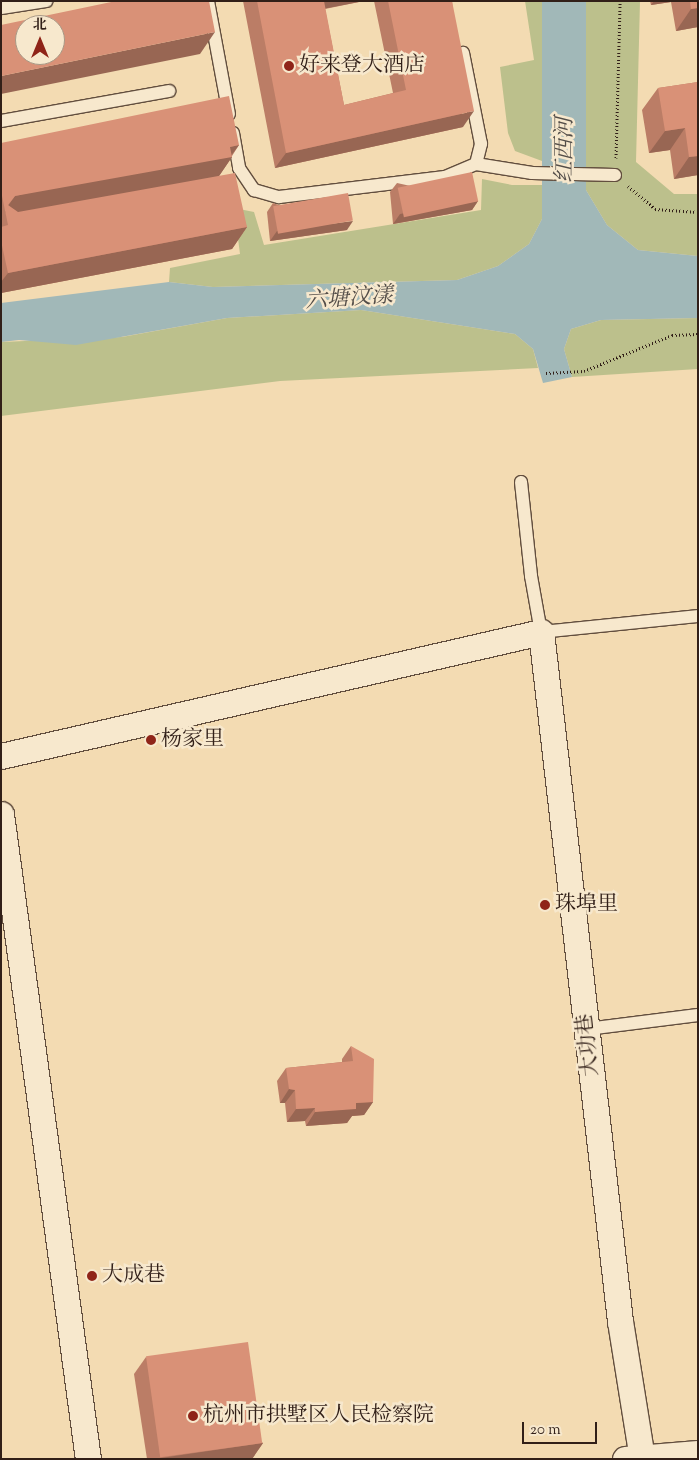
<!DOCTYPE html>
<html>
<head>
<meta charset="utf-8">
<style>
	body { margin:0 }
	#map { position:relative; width:699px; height:1460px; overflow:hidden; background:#f3dbb2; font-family:"Sorts Mill Goudy","Noto Serif SC",serif }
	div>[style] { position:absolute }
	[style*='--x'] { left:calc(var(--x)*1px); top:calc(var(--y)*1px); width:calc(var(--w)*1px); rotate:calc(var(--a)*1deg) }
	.green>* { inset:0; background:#bcc08c }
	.water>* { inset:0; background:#a1b8b8 }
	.path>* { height:3px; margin-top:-1.5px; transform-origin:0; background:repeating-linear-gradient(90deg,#311f18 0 1px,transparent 0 3.5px) }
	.roads { filter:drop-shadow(1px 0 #624e3e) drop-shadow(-1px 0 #624e3e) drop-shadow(0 1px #624e3e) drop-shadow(0 -1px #624e3e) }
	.lane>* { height:12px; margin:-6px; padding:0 6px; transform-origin:6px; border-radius:6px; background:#f7e8cd }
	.street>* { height:25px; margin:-12.5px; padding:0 12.5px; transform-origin:12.5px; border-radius:12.5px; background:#f7e8cd }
	.wall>* { inset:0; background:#bb7d66 }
	.shaded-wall>* { inset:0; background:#986653 }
	.building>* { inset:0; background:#d99177; transform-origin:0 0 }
	.dots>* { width:14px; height:14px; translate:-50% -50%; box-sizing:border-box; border:2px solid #f7e8cd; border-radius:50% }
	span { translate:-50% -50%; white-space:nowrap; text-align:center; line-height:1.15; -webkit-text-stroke:5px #f7e8cd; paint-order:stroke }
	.poi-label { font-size:21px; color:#311f18 }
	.left { translate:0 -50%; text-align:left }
	.street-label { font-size:21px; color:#311f18 }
	.water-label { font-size:22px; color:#534d48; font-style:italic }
	.frame { position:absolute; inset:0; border:2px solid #311f18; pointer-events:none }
	.north { position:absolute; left:15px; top:15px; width:50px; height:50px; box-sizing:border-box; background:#f7e8cd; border:1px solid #a89885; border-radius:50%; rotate:0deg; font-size:14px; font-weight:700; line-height:20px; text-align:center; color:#311f18 }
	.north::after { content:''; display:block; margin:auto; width:18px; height:22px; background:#8f2418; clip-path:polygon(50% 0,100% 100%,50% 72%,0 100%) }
	.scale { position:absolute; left:522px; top:1422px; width:75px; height:22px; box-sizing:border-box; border:2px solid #311f18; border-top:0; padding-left:6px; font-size:15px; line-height:18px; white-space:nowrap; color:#311f18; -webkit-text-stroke:4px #f7e8cd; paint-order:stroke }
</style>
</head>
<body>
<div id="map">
	<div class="green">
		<div style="clip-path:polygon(525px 1px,542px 1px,542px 161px,515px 151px,508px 133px,500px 67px,534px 60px)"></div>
		<div style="clip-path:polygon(586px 1px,640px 1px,636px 162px,674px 194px,698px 194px,698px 256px,638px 250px,607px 225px,586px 190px)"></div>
		<div style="clip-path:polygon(482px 179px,512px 185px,542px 185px,542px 219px,529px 244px,498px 266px,457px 280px,213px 287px,169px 282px,170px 268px,240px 254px,234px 208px,254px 212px,264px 245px,481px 210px)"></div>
		<div style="clip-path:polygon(361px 310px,515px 334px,533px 349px,538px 368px,280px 381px,1px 416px,1px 342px,122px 337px,227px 318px)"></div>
		<div style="clip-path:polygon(698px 318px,698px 369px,572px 377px,564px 349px,571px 329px,601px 320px)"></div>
	</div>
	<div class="water">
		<div style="clip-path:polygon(542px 1px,586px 1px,586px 190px,607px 225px,638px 250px,698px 256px,698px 318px,601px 320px,571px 329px,564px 349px,572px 377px,543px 383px,533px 349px,515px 334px,361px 310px,227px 318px,76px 345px,19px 340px,1px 342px,1px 303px,169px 282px,213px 287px,457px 280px,498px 266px,529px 244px,542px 219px)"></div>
	</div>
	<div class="path">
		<div style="--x:616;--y:158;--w:157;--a:-88.5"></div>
		<div style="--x:628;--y:186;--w:35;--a:40"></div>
		<div style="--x:655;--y:209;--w:43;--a:4"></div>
		<div style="--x:546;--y:373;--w:38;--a:-3"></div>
		<div style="--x:584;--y:371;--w:95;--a:-22.2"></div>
		<div style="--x:672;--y:335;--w:26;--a:-2"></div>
	</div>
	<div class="roads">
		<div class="lane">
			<div style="--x:208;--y:1;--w:115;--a:79.5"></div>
			<div style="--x:1;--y:8;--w:46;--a:-8.8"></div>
			<div style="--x:1;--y:121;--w:171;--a:-10.1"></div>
			<div style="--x:233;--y:133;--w:36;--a:80"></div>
			<div style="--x:239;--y:168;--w:27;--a:56"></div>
			<div style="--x:254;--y:190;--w:26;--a:16"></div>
			<div style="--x:279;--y:197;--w:167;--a:-6.9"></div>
			<div style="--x:445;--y:177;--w:34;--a:-23"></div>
			<div style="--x:476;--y:164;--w:21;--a:-76"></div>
			<div style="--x:481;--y:144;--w:93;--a:-101.2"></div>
			<div style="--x:476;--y:164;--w:57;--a:9.1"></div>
			<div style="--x:532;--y:173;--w:83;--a:1.4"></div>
			<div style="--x:521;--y:482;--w:95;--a:83.9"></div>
			<div style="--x:531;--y:576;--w:57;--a:79.9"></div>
			<div style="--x:541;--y:632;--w:158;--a:-5.8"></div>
			<div style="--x:587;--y:1029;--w:112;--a:-7.2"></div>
		</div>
		<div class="street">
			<div style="--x:1;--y:756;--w:554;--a:-12.93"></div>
			<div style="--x:541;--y:632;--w:694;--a:83.46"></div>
			<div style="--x:620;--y:1321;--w:140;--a:80.9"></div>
			<div style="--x:1;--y:814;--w:651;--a:82.32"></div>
			<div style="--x:625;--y:1459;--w:73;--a:-4.7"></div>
		</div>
	</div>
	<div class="wall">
		<div style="clip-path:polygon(243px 1px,364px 1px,325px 9px,344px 105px,393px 93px,374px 1px,452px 1px,463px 127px,275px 168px)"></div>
		<div style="clip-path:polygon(650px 1px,698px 1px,698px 27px,676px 31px,671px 2px,651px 5px)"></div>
		<div style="clip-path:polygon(698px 82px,698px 175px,674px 179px,670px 150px,649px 153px,642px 110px,658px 88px)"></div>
		<div style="clip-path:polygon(1px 143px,239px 145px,232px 156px,232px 157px,219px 176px,247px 227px,232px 249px,1px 293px)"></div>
		<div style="clip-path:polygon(397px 183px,478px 201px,472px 210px,393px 224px,390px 192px)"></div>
		<div style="clip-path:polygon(273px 203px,347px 230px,270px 241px,267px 212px)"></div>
		<div style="clip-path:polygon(351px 1046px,373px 1102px,364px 1115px,352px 1116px,347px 1123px,306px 1126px,305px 1121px,287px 1122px,285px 1103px,280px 1103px,277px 1081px,286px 1068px,342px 1062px,342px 1059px)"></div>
		<div style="clip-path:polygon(146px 1357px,263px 1443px,252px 1459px,147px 1459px,134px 1374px)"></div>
	</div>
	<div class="shaded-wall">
		<div style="clip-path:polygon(319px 1px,364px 1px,312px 11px)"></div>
		<div style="clip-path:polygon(654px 1px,672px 1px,671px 2px,651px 5px)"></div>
		<div style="clip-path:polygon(698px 8px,698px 27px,676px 31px,691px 9px)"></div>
		<div style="clip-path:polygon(215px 32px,200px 54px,1px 94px,1px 76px)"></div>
		<div style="clip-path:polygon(474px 111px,463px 127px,275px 168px,286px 153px)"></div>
		<div style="clip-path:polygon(685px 128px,670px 150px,649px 153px,665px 131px)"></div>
		<div style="clip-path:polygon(239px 145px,230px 157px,232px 157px,217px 179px,7px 217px,5px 210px,15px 196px)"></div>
		<div style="clip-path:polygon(698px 156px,698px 175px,674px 179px,689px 157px)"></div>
		<div style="clip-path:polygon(478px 201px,472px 210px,393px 224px,400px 214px)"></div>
		<div style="clip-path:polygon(353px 221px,347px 230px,270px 241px,277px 231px)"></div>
		<div style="clip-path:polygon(247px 227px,232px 249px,1px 293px,1px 282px,8px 273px)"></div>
		<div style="clip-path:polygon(289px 1089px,295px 1090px,285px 1103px,280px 1103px)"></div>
		<div style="clip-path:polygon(373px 1102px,364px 1115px,352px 1116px,347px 1123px,306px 1126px,315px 1112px,356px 1103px)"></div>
		<div style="clip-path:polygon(315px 1108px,305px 1121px,287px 1122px,296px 1109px)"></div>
		<div style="clip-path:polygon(263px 1443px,252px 1459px,161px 1459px,161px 1458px)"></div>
	</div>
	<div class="building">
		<div style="clip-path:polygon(evenodd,116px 1px,209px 1px,215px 32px,1px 76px,1px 25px,116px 1px,25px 25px,55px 25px,55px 55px,25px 55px,25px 25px)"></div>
		<div style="clip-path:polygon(257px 1px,324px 1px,344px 105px,406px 90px,388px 1px,452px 1px,474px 111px,286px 153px)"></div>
		<div style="clip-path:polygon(690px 1px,698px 1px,698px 8px,691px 9px)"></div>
		<div style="clip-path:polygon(698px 82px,698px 156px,689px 157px,685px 128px,665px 131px,658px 88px)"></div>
		<div style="clip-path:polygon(229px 96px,239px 145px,230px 147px,232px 157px,15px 196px,8px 205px,18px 212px,235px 173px,247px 227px,8px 273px,1px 241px,1px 227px,8px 225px,1px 191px,1px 143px)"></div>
		<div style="left:472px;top:172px;width:30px;height:76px;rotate:78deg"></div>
		<div style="left:348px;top:193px;width:28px;height:76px;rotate:80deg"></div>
		<div style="clip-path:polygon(351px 1046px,374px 1059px,373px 1102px,356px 1103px,356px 1109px,315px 1112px,315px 1108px,296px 1109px,295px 1090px,289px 1089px,286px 1068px,353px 1061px)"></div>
		<div style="left:248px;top:1342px;width:102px;height:103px;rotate:82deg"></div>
	</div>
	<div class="dots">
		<div style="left:289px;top:66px;background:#8f2418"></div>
		<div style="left:151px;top:740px;background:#8f2418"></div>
		<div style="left:545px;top:905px;background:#8f2418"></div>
		<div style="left:92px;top:1276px;background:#8f2418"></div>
		<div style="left:193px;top:1416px;background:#8f2418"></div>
	</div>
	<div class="poi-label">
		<span class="left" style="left:299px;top:66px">好来登大酒店</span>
		<span class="left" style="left:161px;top:740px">杨家里</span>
		<span class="left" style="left:555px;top:905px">珠埠里</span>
		<span class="left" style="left:102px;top:1276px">大成巷</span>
		<span class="left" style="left:203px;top:1416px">杭州市拱墅区人民检察院</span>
	</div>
	<div class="street-label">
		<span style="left:589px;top:1045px;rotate:-96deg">大功巷</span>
	</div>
	<div class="water-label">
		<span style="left:567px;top:150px;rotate:-90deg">红西河</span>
		<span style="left:349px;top:300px;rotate:-4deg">六塘汶漾</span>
	</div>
	<div class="frame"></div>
	<div class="north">北</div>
	<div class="scale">20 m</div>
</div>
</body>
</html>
